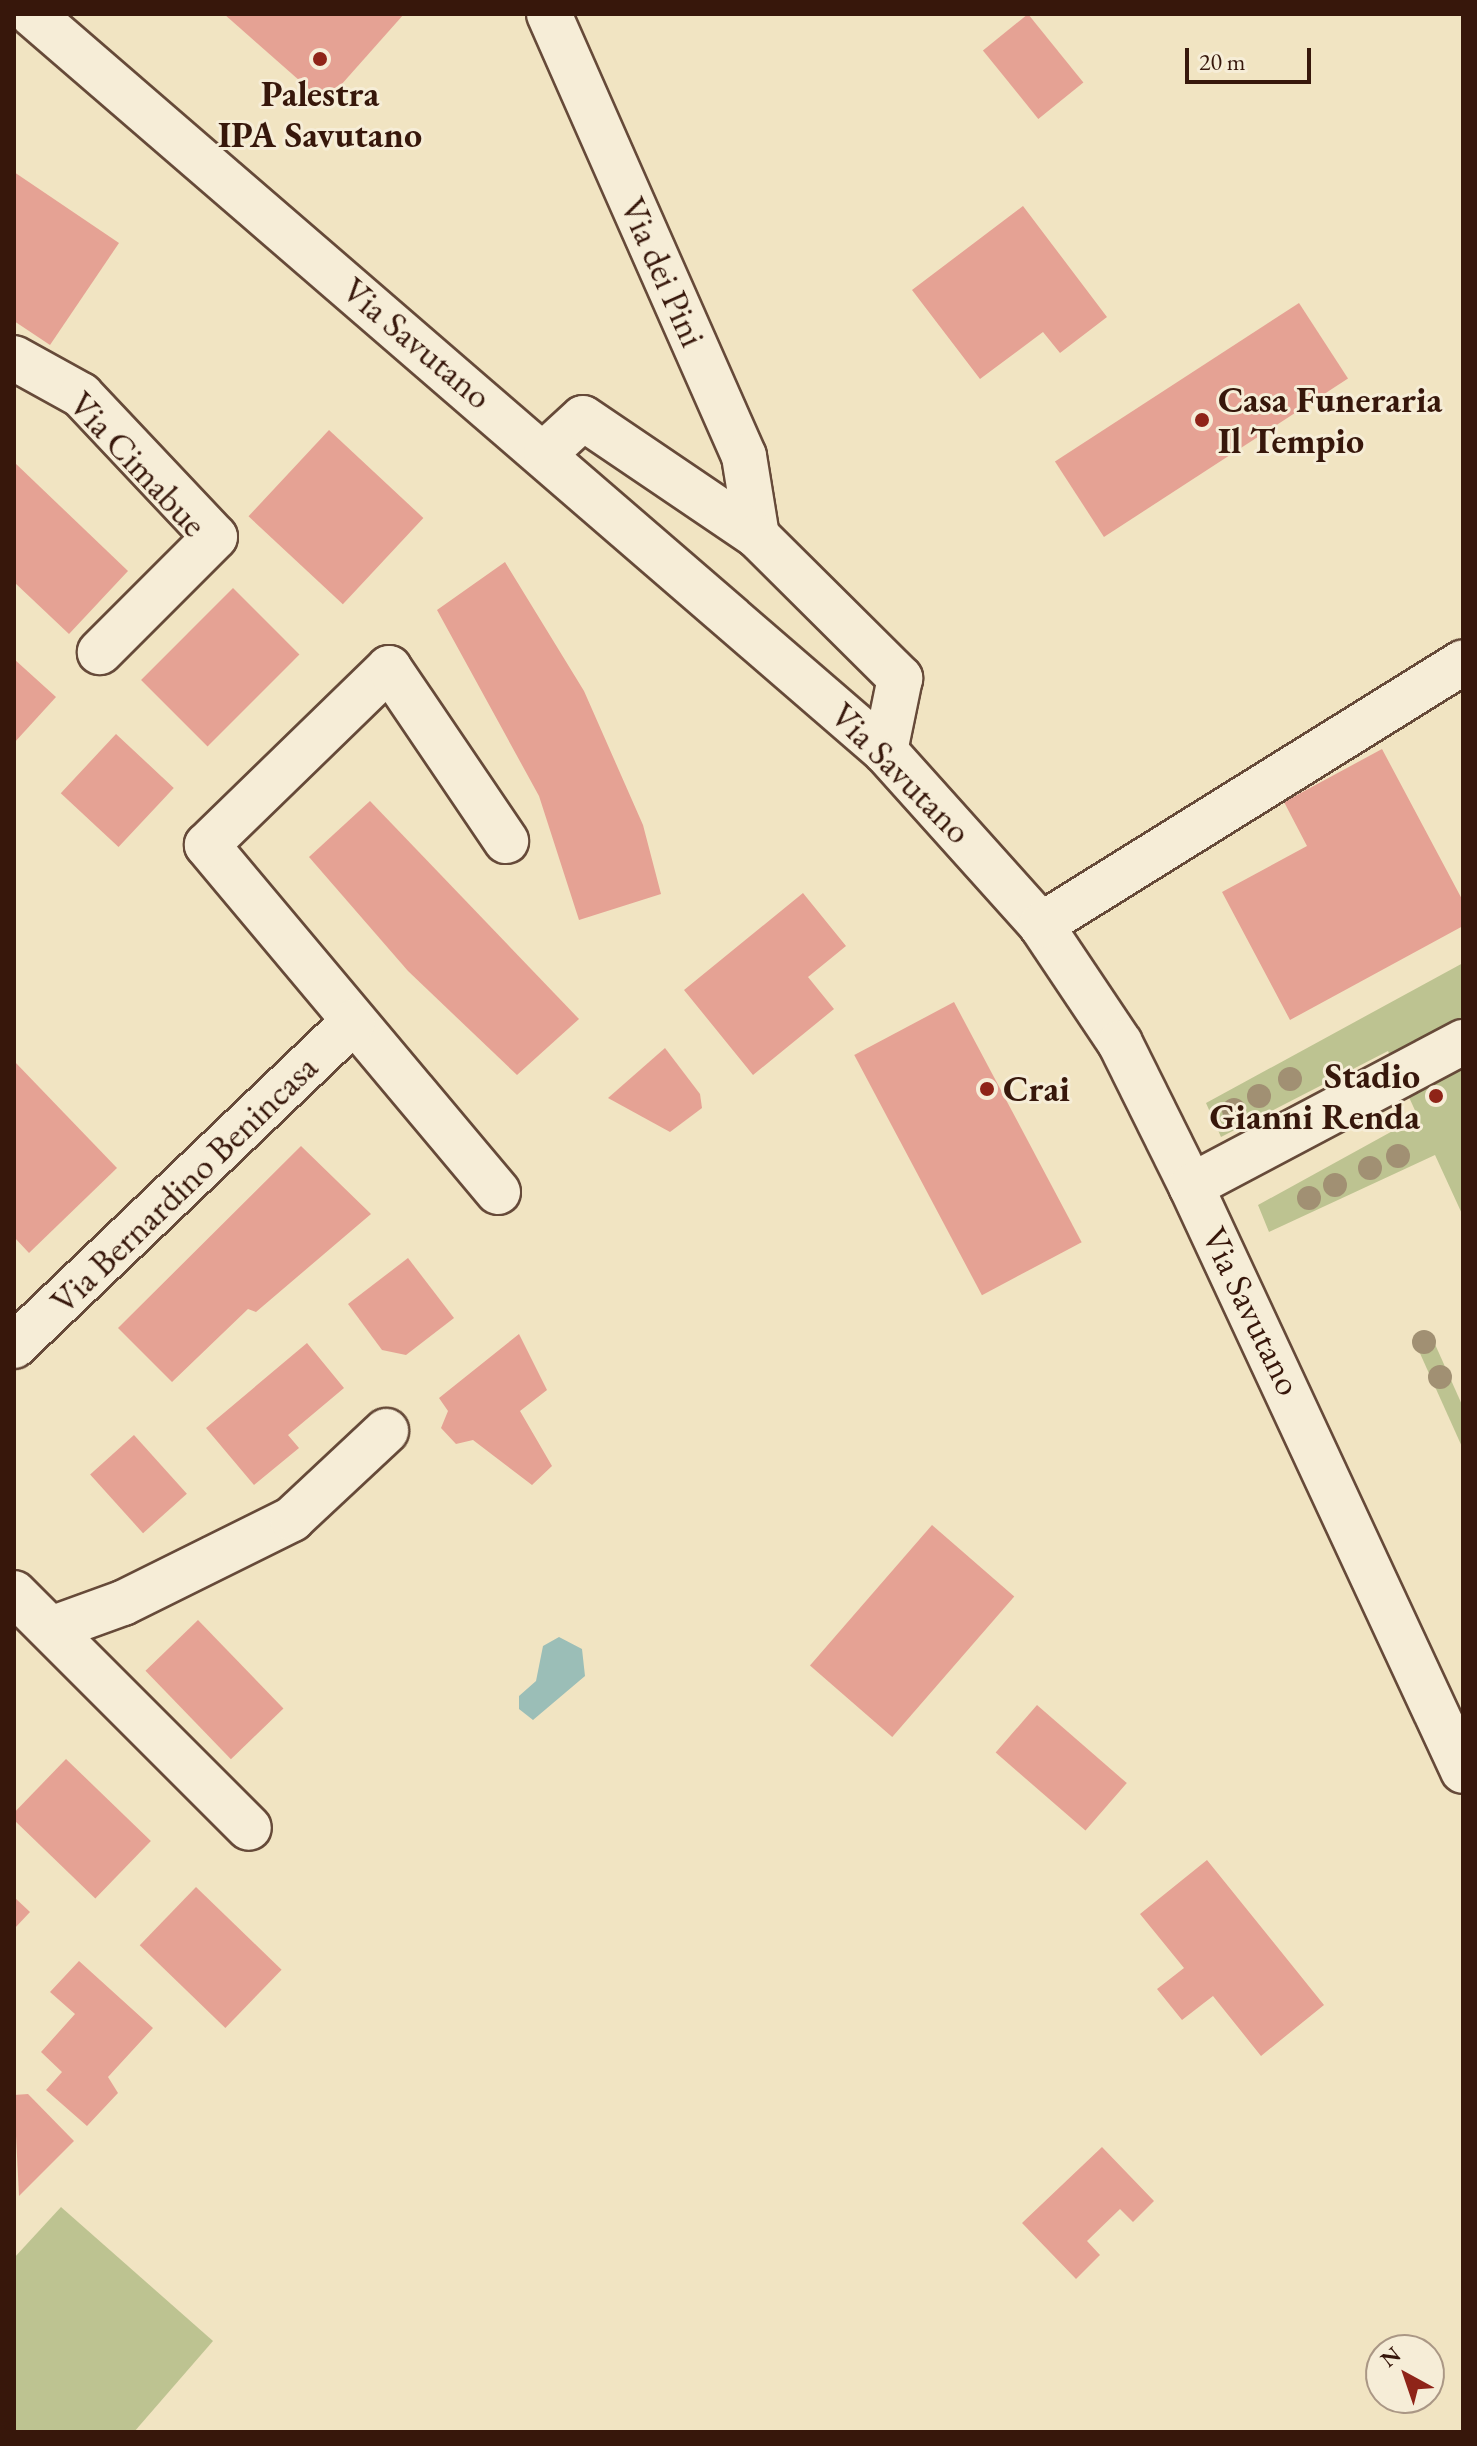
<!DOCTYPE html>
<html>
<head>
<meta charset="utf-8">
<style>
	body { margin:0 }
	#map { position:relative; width:1477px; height:2446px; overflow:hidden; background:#f1e4c2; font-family:"EB Garamond",serif }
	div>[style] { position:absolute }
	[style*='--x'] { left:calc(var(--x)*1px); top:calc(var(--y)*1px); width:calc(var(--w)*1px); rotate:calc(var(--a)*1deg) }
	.green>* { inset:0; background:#bdc391 }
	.water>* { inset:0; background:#9bbeb7 }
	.building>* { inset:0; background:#e5a294; transform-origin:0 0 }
	.roads { filter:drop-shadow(2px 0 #664a39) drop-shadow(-2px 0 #664a39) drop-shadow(0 2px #664a39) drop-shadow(0 -2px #664a39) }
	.minor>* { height:44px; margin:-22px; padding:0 22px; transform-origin:22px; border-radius:22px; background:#f6edd7 }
	.trees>* { width:24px; height:24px; margin:-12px; border-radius:50%; background:#a19073 }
	.dots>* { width:22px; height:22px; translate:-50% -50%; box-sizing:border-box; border:4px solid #f6edd7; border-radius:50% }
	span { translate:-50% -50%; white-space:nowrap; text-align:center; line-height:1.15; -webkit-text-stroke:6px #f6edd7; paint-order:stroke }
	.poi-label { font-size:36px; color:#37170b; font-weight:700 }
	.left { translate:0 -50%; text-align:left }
	.right { translate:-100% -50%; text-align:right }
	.street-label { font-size:36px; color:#37170b }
	.frame { position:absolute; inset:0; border:16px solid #37170b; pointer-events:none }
	.north { position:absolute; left:1365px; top:2334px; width:80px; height:80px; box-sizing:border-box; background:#f6edd7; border:2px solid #aa9785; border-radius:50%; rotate:320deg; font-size:22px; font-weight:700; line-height:32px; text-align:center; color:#37170b }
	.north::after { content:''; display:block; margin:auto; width:28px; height:36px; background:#8f2418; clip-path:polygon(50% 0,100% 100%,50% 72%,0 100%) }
	.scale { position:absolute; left:1185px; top:48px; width:126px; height:36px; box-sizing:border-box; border:4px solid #37170b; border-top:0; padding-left:10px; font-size:24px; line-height:28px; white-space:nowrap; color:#37170b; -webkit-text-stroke:6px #f6edd7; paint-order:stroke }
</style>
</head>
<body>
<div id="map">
	<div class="green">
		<div style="clip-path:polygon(1463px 963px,1463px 1216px,1435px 1155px,1269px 1232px,1258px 1205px,1418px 1117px,1388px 1051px,1221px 1137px,1206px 1103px)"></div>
		<div style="clip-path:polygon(1430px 1333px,1463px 1407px,1463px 1449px,1414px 1340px)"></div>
		<div style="clip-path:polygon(61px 2207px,213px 2341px,134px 2432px,14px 2432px,14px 2258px)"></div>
	</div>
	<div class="water">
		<div style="clip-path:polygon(559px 1637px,582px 1649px,585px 1676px,533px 1720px,519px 1709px,519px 1696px,536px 1681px,543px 1646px)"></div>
	</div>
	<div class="building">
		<div style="clip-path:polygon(224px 14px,404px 14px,325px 103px)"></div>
		<div style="left:1028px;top:14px;width:88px;height:58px;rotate:51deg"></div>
		<div style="clip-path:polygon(14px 172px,119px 243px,50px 345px,14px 321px)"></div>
		<div style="clip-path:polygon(1023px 206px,1107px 317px,1060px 353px,1043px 332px,980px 379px,912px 290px)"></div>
		<div style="left:1299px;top:303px;width:90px;height:291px;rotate:57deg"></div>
		<div style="left:329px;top:430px;width:129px;height:118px;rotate:43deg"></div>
		<div style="clip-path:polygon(14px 462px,128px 571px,69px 634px,14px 582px)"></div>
		<div style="clip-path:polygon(505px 562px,584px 691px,643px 825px,661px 894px,579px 920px,539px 796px,437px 610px)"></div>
		<div style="left:233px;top:588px;width:94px;height:130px;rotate:45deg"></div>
		<div style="clip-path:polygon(14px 659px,56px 697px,14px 743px)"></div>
		<div style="left:116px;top:734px;width:79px;height:81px;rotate:43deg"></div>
		<div style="clip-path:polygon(1382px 749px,1463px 901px,1463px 926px,1290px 1020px,1222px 892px,1307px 846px,1284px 802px)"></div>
		<div style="clip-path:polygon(370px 801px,579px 1019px,517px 1075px,408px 971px,309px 857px)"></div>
		<div style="clip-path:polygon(803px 893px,846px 946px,808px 977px,834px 1009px,753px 1075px,684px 990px)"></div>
		<div style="left:954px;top:1002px;width:272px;height:113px;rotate:62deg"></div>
		<div style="clip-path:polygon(665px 1048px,700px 1094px,702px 1108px,670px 1132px,608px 1098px)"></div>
		<div style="clip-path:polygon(14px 1061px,117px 1168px,29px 1253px,14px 1237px)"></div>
		<div style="clip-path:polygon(301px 1146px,371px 1214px,256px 1312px,248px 1309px,172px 1382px,118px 1328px)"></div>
		<div style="clip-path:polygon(408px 1258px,454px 1318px,406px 1355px,382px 1350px,348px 1304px)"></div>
		<div style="clip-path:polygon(519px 1334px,547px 1390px,520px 1411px,552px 1466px,532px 1485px,473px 1440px,456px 1444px,441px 1428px,448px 1411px,439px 1398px)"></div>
		<div style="clip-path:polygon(307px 1343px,344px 1388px,288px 1435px,299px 1448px,254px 1485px,206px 1428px)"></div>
		<div style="left:134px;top:1435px;width:79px;height:59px;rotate:48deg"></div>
		<div style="left:932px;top:1525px;width:109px;height:186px;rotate:41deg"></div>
		<div style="left:198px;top:1620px;width:123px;height:73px;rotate:46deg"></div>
		<div style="left:1037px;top:1705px;width:119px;height:63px;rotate:41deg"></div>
		<div style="left:66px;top:1759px;width:118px;height:80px;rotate:44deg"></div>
		<div style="clip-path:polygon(1207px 1860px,1324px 2005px,1261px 2056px,1213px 1996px,1182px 2020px,1157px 1989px,1184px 1968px,1140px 1914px)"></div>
		<div style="left:196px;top:1887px;width:119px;height:81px;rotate:44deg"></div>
		<div style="clip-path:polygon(14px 1897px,30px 1912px,14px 1929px)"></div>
		<div style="clip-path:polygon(79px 1961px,153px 2028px,108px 2077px,118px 2093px,87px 2126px,46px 2090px,62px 2072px,41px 2052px,75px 2014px,50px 1992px)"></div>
		<div style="clip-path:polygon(28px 2094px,74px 2141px,19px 2196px,14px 2095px)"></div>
		<div style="clip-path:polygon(1102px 2147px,1154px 2201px,1133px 2222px,1120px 2209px,1087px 2241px,1100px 2255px,1076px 2279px,1022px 2223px)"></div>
	</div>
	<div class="roads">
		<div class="minor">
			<div style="--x:32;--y:14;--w:1127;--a:40.83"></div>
			<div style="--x:885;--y:751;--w:234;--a:48.1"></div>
			<div style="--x:1041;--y:925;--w:142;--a:56.2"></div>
			<div style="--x:1120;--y:1043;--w:160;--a:63.6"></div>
			<div style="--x:1191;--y:1186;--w:645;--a:65.06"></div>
			<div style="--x:549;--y:14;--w:483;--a:66.2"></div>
			<div style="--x:744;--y:456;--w:81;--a:80.8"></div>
			<div style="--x:14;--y:358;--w:77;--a:28.9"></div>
			<div style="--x:81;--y:395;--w:195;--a:46.7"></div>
			<div style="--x:215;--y:537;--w:163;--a:135"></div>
			<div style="--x:546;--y:452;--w:50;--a:-42.6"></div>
			<div style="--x:583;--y:418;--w:210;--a:34.1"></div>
			<div style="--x:757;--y:536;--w:202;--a:44.8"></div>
			<div style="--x:900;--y:678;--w:75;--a:101.6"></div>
			<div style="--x:1041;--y:925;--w:497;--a:-31.9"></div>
			<div style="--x:1191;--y:1186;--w:308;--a:-27.9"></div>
			<div style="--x:498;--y:1192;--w:453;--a:-130"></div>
			<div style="--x:207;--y:845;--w:254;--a:-44.2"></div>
			<div style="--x:389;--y:668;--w:209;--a:55.9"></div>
			<div style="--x:14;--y:1346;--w:469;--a:-43.7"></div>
			<div style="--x:14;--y:1593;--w:332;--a:45"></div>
			<div style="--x:51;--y:1629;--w:77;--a:-19.9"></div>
			<div style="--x:123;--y:1603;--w:189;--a:-26.4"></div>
			<div style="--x:292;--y:1519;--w:129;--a:-43.1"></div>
		</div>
	</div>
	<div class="trees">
		<div style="left:1290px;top:1079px"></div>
		<div style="left:1259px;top:1096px"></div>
		<div style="left:1234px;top:1110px"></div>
		<div style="left:1398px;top:1156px"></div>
		<div style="left:1370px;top:1168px"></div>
		<div style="left:1335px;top:1185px"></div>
		<div style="left:1309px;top:1198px"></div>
		<div style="left:1424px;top:1342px"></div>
		<div style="left:1440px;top:1377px"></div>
	</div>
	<div class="dots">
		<div style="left:320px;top:59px;background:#8f2418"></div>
		<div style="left:1202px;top:420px;background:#8f2418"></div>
		<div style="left:987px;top:1089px;background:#8f2418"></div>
		<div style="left:1436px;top:1096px;background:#8f2418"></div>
	</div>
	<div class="poi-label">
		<span style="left:320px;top:114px">Palestra<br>IPA Savutano</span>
		<span class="left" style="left:1218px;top:420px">Casa Funeraria<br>Il Tempio</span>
		<span class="right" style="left:1420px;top:1096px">Stadio<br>Gianni Renda</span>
		<span class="left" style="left:1003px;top:1089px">Crai</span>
	</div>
	<div class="street-label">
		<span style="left:663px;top:272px;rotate:66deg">Via dei Pini</span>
		<span style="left:417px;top:343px;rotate:40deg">Via Savutano</span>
		<span style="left:138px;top:464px;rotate:47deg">Via Cimabue</span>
		<span style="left:901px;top:773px;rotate:45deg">Via Savutano</span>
		<span style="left:184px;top:1184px;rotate:-44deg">Via Bernardino Benincasa</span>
		<span style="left:1252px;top:1311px;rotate:64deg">Via Savutano</span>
	</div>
	<div class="frame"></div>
	<div class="north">N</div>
	<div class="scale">20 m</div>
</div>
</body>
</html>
